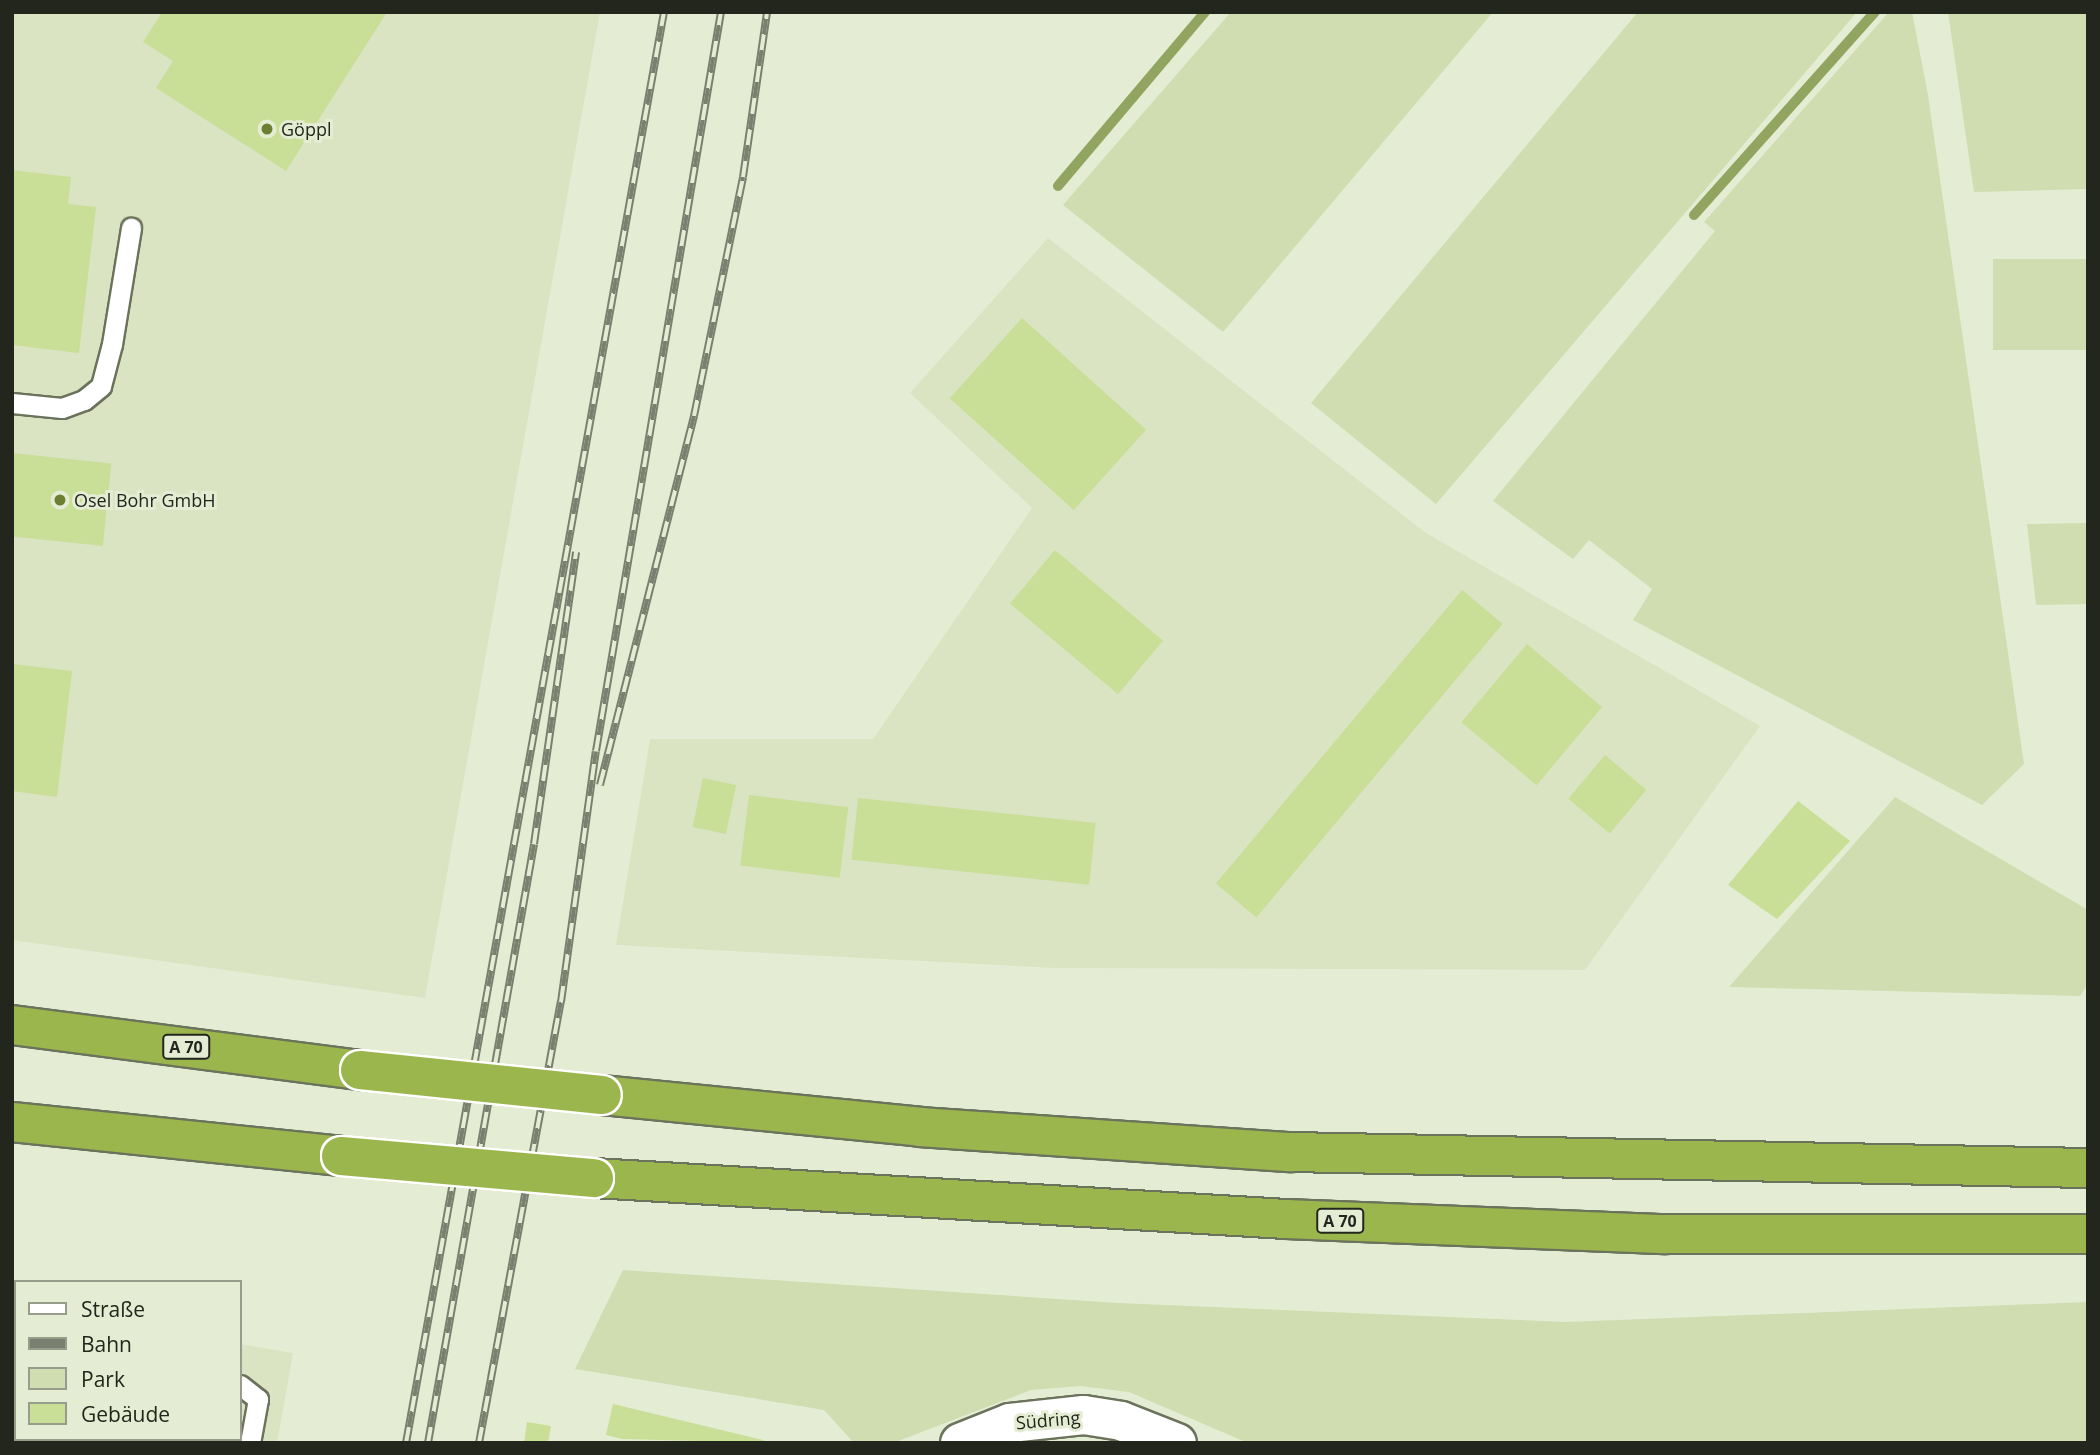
<!DOCTYPE html>
<html>
<head>
<meta charset="utf-8">
<style>
	body { margin:0 }
	#map { position:relative; width:2100px; height:1455px; overflow:hidden; background:#e4edd3; font-family:"Open Sans",sans-serif }
	div>[style] { position:absolute }
	[style*='--x'] { left:calc(var(--x)*1px); top:calc(var(--y)*1px); width:calc(var(--w)*1px); rotate:calc(var(--a)*1deg) }
	.built>* { inset:0; background:#dae4c3 }
	.green>* { inset:0; background:#cfddb0; transform-origin:0 0 }
	.stream>* { height:10px; margin:-5px; padding:0 5px; transform-origin:5px; border-radius:5px; background:#91a560 }
	.building>* { inset:0; background:#c9de97; transform-origin:0 0 }
	.roads { filter:drop-shadow(2px 0 #6b735c) drop-shadow(-2px 0 #6b735c) drop-shadow(0 2px #6b735c) drop-shadow(0 -2px #6b735c) }
	.service>* { height:19px; margin:-9.5px; padding:0 9.5px; transform-origin:9.5px; border-radius:9.5px; background:#fff }
	.minor>* { height:38px; margin:-19px; padding:0 19px; transform-origin:19px; border-radius:19px; background:#fff }
	.motorway>* { height:38px; margin:-19px; padding:0 19px; transform-origin:19px; border-radius:19px; background:#9cb64e }
	.rail>* { height:8px; margin-top:-4px; transform-origin:0; background:repeating-linear-gradient(90deg,#e4edd3 0 16px,#7a806f 0 32px); box-sizing:border-box; border-block:2px solid #7a806f }
	.bridges { filter:drop-shadow(2px 0 #fff) drop-shadow(-2px 0 #fff) drop-shadow(0 2px #fff) drop-shadow(0 -2px #fff) }
	.motorway-bridge>* { height:38px; margin:-19px; padding:0 19px; transform-origin:19px; border-radius:19px; background:#9cb64e }
	.dots>* { width:19px; height:19px; translate:-50% -50%; box-sizing:border-box; border:4px solid #e4edd3; border-radius:50% }
	span { translate:-50% -50%; white-space:nowrap; text-align:center; line-height:1.15; -webkit-text-stroke:6px #e4edd3; paint-order:stroke }
	.shield-label span { padding:2px 5px; background:#e4edd3; border:2px solid; border-radius:5px; -webkit-text-stroke-width:0 }
	.shield-label { font-size:16px; color:#23261c; font-weight:700 }
	.poi-label { font-size:18px; color:#23261c }
	.left { translate:0 -50%; text-align:left }
	.street-label { font-size:18px; color:#23261c }
	.frame { position:absolute; inset:0; border:14px solid #23261c; pointer-events:none }
	.legend { position:absolute; left:14px; top:1280px; width:228px; height:161px; box-sizing:border-box; background:#e4edd3; border:2px solid #979d8a; margin:0; padding:9px 12px; list-style:none; font-size:21px; color:#23261c }
	.legend li { display:flex; align-items:center; gap:14px; height:35px }
	.legend b { width:35px; border:2px solid #979d8a }
</style>
</head>
<body>
<div id="map">
	<div class="built">
		<div style="clip-path:polygon(12px 12px,600px 12px,425px 998px,12px 940px)"></div>
		<div style="clip-path:polygon(1048px 238px,1426px 533px,1760px 726px,1585px 970px,1056px 968px,616px 945px,650px 739px,873px 739px,1032px 508px,910px 393px)"></div>
		<div style="clip-path:polygon(12px 1303px,16px 1439px,240px 1439px,240px 1344px,293px 1353px,277px 1443px,12px 1443px)"></div>
	</div>
	<div class="green">
		<div style="clip-path:polygon(1231px 12px,1493px 12px,1223px 332px,1063px 205px)"></div>
		<div style="clip-path:polygon(1638px 12px,1857px 12px,1436px 504px,1311px 403px)"></div>
		<div style="clip-path:polygon(1889px 12px,1912px 12px,1928px 95px,2024px 764px,1982px 805px,1633px 620px,1652px 589px,1589px 540px,1573px 559px,1493px 501px,1715px 231px,1704px 222px)"></div>
		<div style="clip-path:polygon(1948px 12px,2088px 12px,2088px 189px,1974px 192px)"></div>
		<div style="left:2088px;top:259px;width:91px;height:95px;rotate:90deg"></div>
		<div style="clip-path:polygon(2088px 523px,2088px 604px,2036px 605px,2027px 524px)"></div>
		<div style="clip-path:polygon(1895px 797px,2088px 910px,2088px 984px,2080px 996px,1729px 987px)"></div>
		<div style="clip-path:polygon(623px 1270px,1118px 1303px,1566px 1322px,2088px 1302px,2088px 1443px,1248px 1443px,1129px 1392px,1080px 1386px,1031px 1390px,893px 1443px,854px 1443px,824px 1410px,575px 1369px)"></div>
	</div>
	<div class="stream">
		<div style="--x:1058;--y:186;--w:228;--a:-49.8"></div>
		<div style="--x:1694;--y:215;--w:272;--a:-48.3"></div>
	</div>
	<div class="building">
		<div style="clip-path:polygon(162px 12px,387px 12px,286px 171px,156px 88px,173px 61px,143px 42px)"></div>
		<div style="clip-path:polygon(12px 170px,71px 177px,68px 204px,96px 207px,79px 353px,12px 345px)"></div>
		<div style="left:1022px;top:318px;width:167px;height:108px;rotate:42deg"></div>
		<div style="left:12px;top:453px;width:100px;height:83px;rotate:6deg"></div>
		<div style="left:1055px;top:550px;width:141px;height:70px;rotate:40deg"></div>
		<div style="left:1462px;top:590px;width:53px;height:383px;rotate:40deg"></div>
		<div style="left:1527px;top:644px;width:98px;height:102px;rotate:40deg"></div>
		<div style="clip-path:polygon(12px 664px,72px 671px,57px 797px,12px 791px)"></div>
		<div style="left:1605px;top:755px;width:54px;height:57px;rotate:40deg"></div>
		<div style="left:703px;top:778px;width:34px;height:50px;rotate:12deg"></div>
		<div style="left:749px;top:795px;width:100px;height:71px;rotate:7deg"></div>
		<div style="left:858px;top:798px;width:239px;height:62px;rotate:6deg"></div>
		<div style="clip-path:polygon(1798px 801px,1850px 841px,1777px 919px,1728px 885px)"></div>
		<div style="clip-path:polygon(613px 1404px,763px 1440px,770px 1443px,622px 1439px,606px 1435px)"></div>
		<div style="clip-path:polygon(527px 1422px,551px 1426px,548px 1443px,524px 1443px)"></div>
	</div>
	<div class="roads">
		<div class="service">
			<div style="--x:12;--y:403;--w:50;--a:5.7"></div>
			<div style="--x:62;--y:408;--w:23;--a:-20"></div>
			<div style="--x:84;--y:400;--w:22;--a:-39"></div>
			<div style="--x:101;--y:386;--w:43;--a:-75.3"></div>
			<div style="--x:112;--y:344;--w:118;--a:-80.7"></div>
			<div style="--x:12;--y:1329;--w:4;--a:0"></div>
			<div style="--x:240;--y:1385;--w:23;--a:38"></div>
			<div style="--x:258;--y:1399;--w:45;--a:100.3"></div>
		</div>
		<div class="minor">
			<div style="--x:960;--y:1443;--w:54;--a:-21.8"></div>
			<div style="--x:1010;--y:1423;--w:74;--a:-6.2"></div>
			<div style="--x:1084;--y:1415;--w:37;--a:9"></div>
			<div style="--x:1121;--y:1421;--w:60;--a:21.4"></div>
		</div>
		<div class="motorway">
			<div style="--x:12;--y:1025;--w:351;--a:7.4"></div>
			<div style="--x:602;--y:1095;--w:320;--a:5.7"></div>
			<div style="--x:920;--y:1127;--w:371;--a:3.9"></div>
			<div style="--x:1290;--y:1152;--w:798;--a:1.15"></div>
			<div style="--x:12;--y:1122;--w:331;--a:5.9"></div>
			<div style="--x:594;--y:1178;--w:693;--a:3.39"></div>
			<div style="--x:1286;--y:1219;--w:380;--a:2.3"></div>
			<div style="--x:1666;--y:1234;--w:422;--a:0"></div>
		</div>
	</div>
	<div class="rail">
		<div style="--x:600;--y:785;--w:381;--a:-75.7"></div>
		<div style="--x:694;--y:416;--w:244;--a:-78.4"></div>
		<div style="--x:743;--y:177;--w:167;--a:-81.7"></div>
		<div style="--x:406;--y:1443;--w:1454;--a:-79.78"></div>
		<div style="--x:428;--y:1443;--w:608;--a:-79.96"></div>
		<div style="--x:534;--y:844;--w:295;--a:-81.8"></div>
		<div style="--x:479;--y:1443;--w:449;--a:-79.5"></div>
		<div style="--x:561;--y:1002;--w:253;--a:-82.1"></div>
		<div style="--x:596;--y:751;--w:749;--a:-80.4"></div>
	</div>
	<div class="bridges">
		<div class="motorway-bridge">
			<div style="--x:360;--y:1070;--w:243;--a:5.9"></div>
			<div style="--x:341;--y:1156;--w:254;--a:5"></div>
		</div>
	</div>
	<div class="dots">
		<div style="left:267px;top:129px;background:#6c8031"></div>
		<div style="left:60px;top:500px;background:#6c8031"></div>
	</div>
	<div class="shield-label">
		<span style="left:186px;top:1047px">A 70</span>
		<span style="left:1340px;top:1221px">A 70</span>
	</div>
	<div class="poi-label">
		<span class="left" style="left:281px;top:129px">Göppl</span>
		<span class="left" style="left:74px;top:500px">Osel Bohr GmbH</span>
	</div>
	<div class="street-label">
		<span style="left:1048px;top:1420px;rotate:-5deg">Südring</span>
	</div>
	<div class="frame"></div>
	<ul class="legend">
	<li><b style="height:9px;background:#fff"></b>Straße</li>
	<li><b style="height:9px;background:#7a806f"></b>Bahn</li>
	<li><b style="height:19px;background:#cfddb0"></b>Park</li>
	<li><b style="height:19px;background:#c9de97"></b>Gebäude</li>
	</ul>
</div>
</body>
</html>
